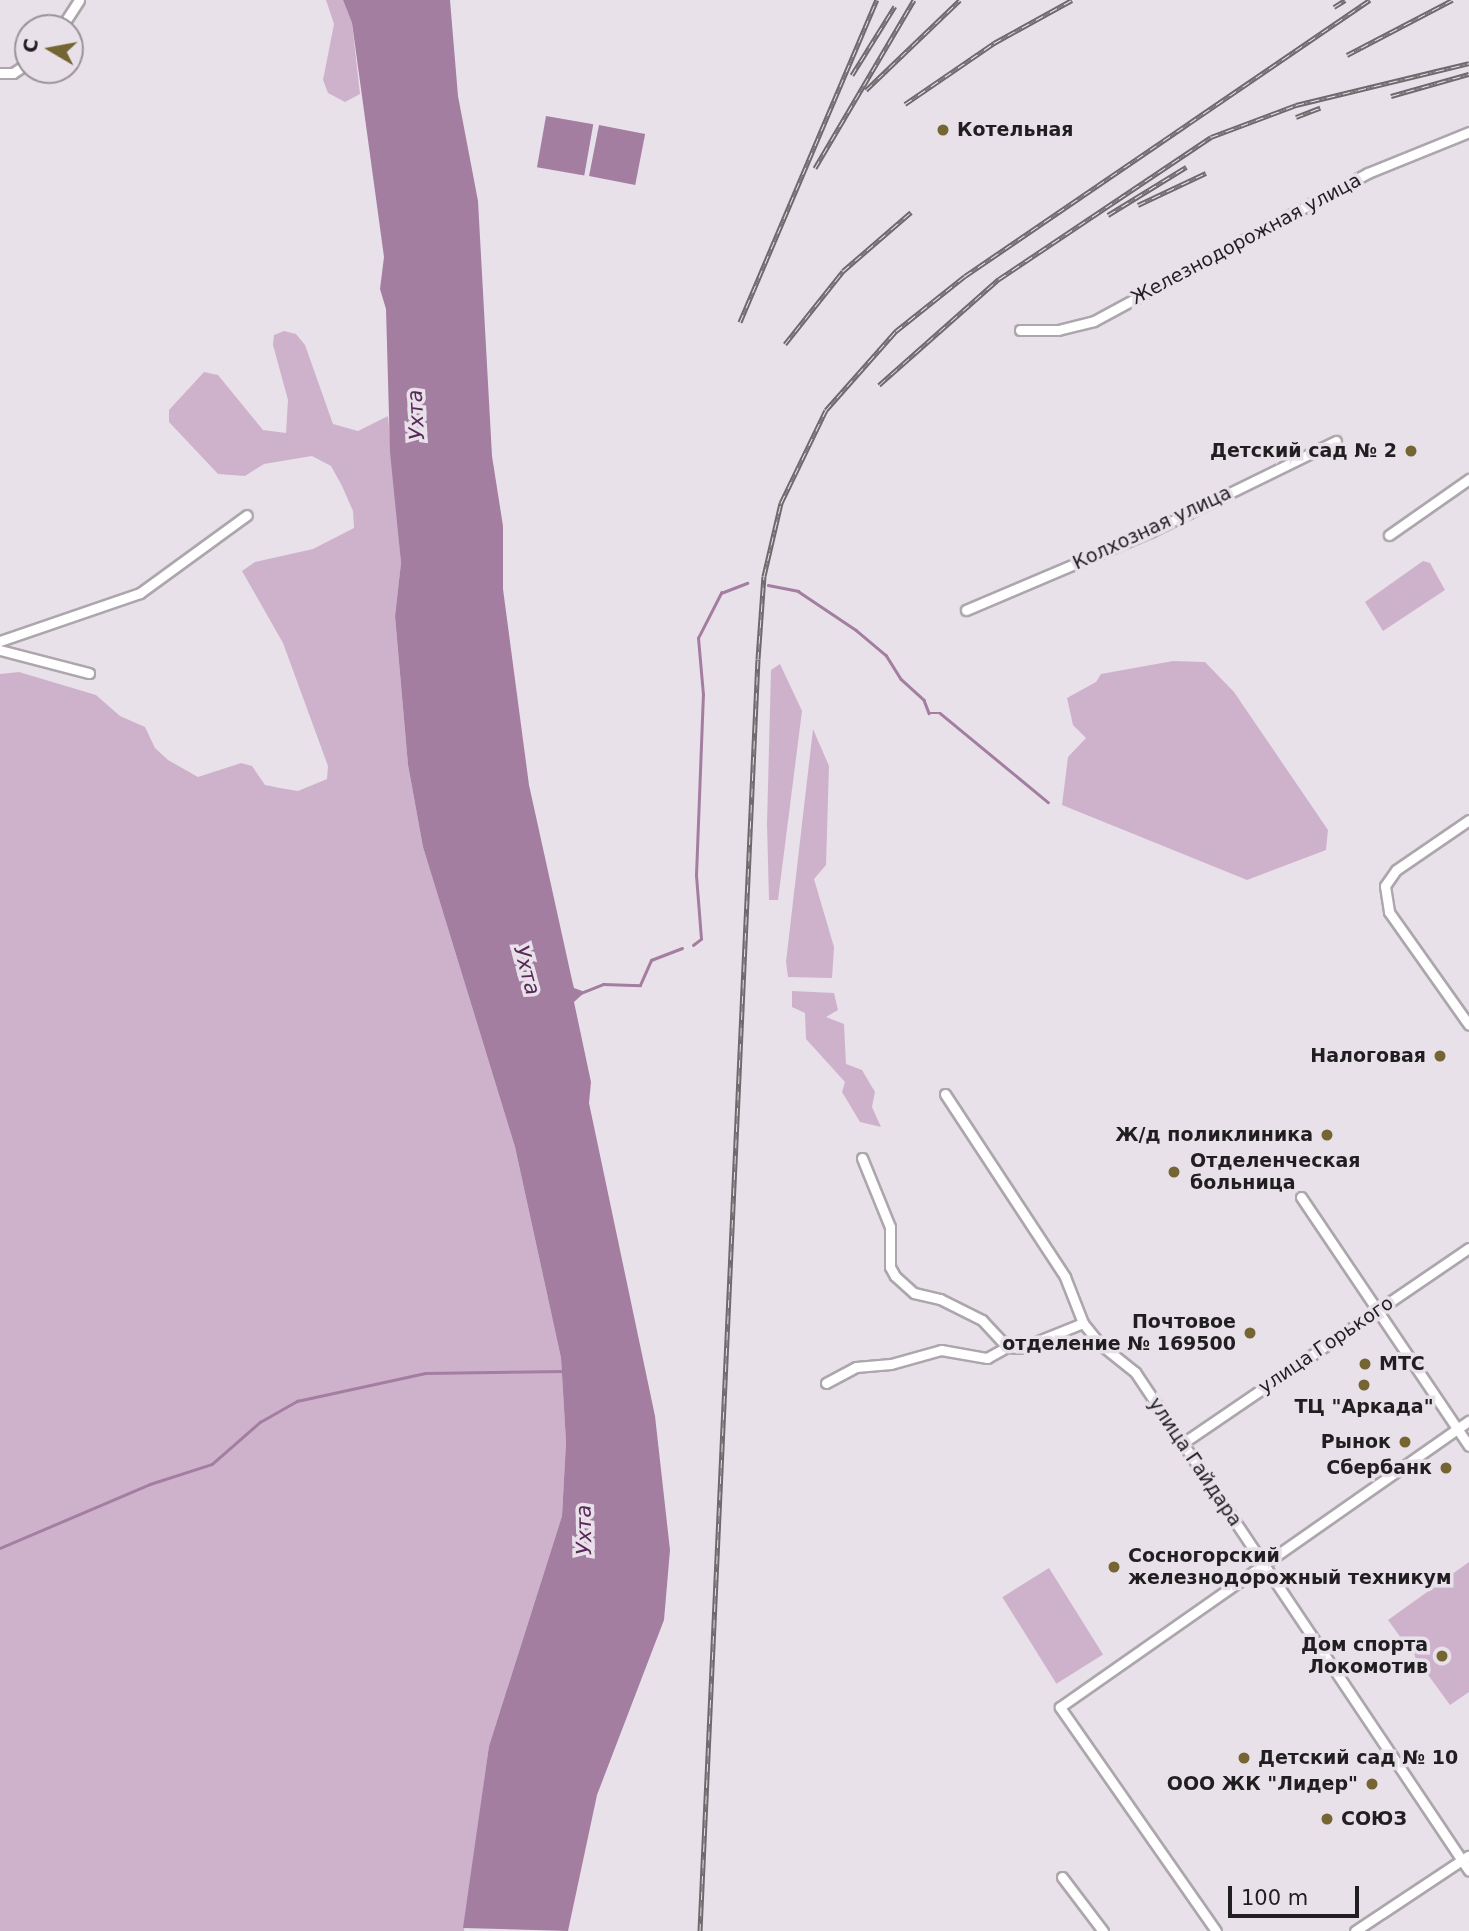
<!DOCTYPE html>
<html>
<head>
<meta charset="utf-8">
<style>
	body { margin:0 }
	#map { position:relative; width:1469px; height:1931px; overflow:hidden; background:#e9e1e9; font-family:"DejaVu Sans",sans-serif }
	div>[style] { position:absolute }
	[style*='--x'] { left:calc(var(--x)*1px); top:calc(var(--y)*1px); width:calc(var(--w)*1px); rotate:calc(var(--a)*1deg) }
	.green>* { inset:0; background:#ceb2cc; transform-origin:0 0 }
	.water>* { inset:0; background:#a37ea1; transform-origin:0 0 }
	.stream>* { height:2.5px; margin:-1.25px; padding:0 1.25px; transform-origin:1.25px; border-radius:1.25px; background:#a37ea1 }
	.roads { filter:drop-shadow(2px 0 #ada6ad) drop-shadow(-2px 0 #ada6ad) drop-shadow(0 2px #ada6ad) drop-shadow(0 -2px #ada6ad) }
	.street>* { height:9px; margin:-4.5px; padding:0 4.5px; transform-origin:4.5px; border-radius:4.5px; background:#fff }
	.rail>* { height:5px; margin-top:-2.5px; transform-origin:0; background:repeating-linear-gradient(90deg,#e9e1e9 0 8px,#6d696d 0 16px); box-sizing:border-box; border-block:2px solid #6d696d }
	.dots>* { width:19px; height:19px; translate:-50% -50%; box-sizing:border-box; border:4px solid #e9e1e9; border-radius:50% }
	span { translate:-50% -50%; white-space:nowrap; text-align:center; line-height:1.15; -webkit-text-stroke:7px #e9e1e9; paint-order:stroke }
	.poi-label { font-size:19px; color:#201e20; font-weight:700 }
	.left { translate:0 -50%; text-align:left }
	.right { translate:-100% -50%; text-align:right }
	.street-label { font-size:19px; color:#201e20 }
	.water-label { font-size:21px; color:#582857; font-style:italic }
	.north { position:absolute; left:14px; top:14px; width:70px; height:70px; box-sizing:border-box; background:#e9e1e9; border:2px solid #999399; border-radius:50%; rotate:280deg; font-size:19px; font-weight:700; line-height:28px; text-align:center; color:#201e20 }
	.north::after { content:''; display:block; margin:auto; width:24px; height:32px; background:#756533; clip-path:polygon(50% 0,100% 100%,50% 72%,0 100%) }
	.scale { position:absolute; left:1228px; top:1886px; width:131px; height:32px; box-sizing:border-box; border:4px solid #201e20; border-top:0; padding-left:9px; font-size:21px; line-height:24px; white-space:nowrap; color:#201e20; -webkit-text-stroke:5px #e9e1e9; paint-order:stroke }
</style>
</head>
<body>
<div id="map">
	<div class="green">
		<div style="clip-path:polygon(326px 0,343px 0,352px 23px,360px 94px,345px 102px,328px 93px,323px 80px,334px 24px)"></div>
		<div style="clip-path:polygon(284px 331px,296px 334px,305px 345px,333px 424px,358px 431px,388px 416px,401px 563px,395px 616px,408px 765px,423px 847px,515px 1147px,561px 1358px,566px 1442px,562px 1516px,489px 1746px,464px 1931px,0 1931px,0 674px,19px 672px,96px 695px,120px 716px,145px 727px,155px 748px,168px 760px,198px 777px,241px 763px,252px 766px,265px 785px,280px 788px,298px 791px,327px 779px,328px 766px,283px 643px,242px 571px,255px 562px,313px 549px,354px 528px,353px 511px,342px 486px,331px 466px,312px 456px,264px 464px,245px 476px,218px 474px,169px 422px,169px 410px,204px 372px,218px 375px,263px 430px,286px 433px,288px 400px,273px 345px,274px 335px)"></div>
		<div style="clip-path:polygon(1423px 561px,1430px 563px,1445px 590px,1383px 631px,1365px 602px)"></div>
		<div style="clip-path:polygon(1173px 661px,1205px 662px,1234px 692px,1328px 830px,1326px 850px,1247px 880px,1062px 805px,1068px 757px,1086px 738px,1073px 725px,1067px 698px,1096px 682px,1101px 674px)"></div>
		<div style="clip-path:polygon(780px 664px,802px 711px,778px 900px,769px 900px,767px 824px,771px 670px)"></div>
		<div style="clip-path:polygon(813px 729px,829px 766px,826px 865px,814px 879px,834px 947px,832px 978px,788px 977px,786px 962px)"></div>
		<div style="clip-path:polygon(792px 991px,834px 993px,838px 1010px,826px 1017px,844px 1024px,846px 1064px,862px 1070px,875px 1092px,872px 1107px,881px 1127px,860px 1122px,842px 1092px,845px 1082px,806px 1039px,805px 1013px,792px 1007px)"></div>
		<div style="clip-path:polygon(1469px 1562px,1469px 1692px,1450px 1705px,1388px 1620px)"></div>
		<div style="left:1049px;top:1568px;width:102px;height:55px;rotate:58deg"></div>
	</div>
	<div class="water">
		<div style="clip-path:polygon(343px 0,450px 0,458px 96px,478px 201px,492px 456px,503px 526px,503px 589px,529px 785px,572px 980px,574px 988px,585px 992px,574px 1002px,591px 1082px,589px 1103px,655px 1416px,670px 1550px,664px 1620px,597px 1795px,568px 1931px,463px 1928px,489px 1746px,562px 1516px,566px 1442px,561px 1358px,515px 1147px,423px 847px,408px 765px,395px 616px,401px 563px,390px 452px,386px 309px,380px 289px,384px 257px,352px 23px)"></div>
		<div style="left:546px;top:116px;width:48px;height:52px;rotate:10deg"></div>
		<div style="left:599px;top:125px;width:47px;height:52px;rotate:11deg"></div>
	</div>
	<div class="stream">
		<div style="--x:768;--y:585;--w:31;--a:11"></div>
		<div style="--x:798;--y:591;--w:70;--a:33.9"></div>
		<div style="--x:856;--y:630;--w:39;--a:40"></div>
		<div style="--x:886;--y:655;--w:28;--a:58"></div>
		<div style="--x:901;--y:679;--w:31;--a:42"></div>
		<div style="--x:924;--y:700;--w:14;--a:69"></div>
		<div style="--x:929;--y:713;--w:11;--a:0"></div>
		<div style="--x:940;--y:713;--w:140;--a:39.5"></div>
		<div style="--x:693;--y:945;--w:10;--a:-37"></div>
		<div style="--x:701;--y:939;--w:64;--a:-94.5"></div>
		<div style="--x:696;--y:875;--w:180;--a:-87.8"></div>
		<div style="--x:703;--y:695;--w:57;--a:-95"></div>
		<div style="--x:698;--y:638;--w:51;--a:-62.9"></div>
		<div style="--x:721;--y:593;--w:28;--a:-21"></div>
		<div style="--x:581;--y:993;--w:24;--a:-22"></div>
		<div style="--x:603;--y:984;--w:37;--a:2"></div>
		<div style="--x:640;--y:985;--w:27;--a:-66"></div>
		<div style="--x:651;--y:960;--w:33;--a:-21"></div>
		<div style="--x:0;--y:1548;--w:163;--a:-23.1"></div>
		<div style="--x:150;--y:1484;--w:65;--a:-17.9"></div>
		<div style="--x:212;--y:1464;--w:64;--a:-41.2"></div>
		<div style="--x:260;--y:1422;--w:43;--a:-29.6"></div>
		<div style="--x:297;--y:1401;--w:131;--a:-12.3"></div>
		<div style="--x:425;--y:1373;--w:140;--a:-0.8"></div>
	</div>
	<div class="roads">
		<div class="street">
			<div style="--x:61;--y:28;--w:33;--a:-57"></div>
			<div style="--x:0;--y:73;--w:13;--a:0"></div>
			<div style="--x:13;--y:73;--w:18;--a:-34"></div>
			<div style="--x:1020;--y:330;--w:38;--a:0"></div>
			<div style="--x:1058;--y:330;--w:37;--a:-14"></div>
			<div style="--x:1094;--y:321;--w:311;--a:-28.4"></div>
			<div style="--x:1368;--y:173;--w:109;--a:-22.1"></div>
			<div style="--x:1389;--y:535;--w:98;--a:-35"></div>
			<div style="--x:966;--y:610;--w:200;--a:-23"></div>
			<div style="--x:1150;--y:532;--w:207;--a:-26.1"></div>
			<div style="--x:0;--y:641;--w:148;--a:-18.9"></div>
			<div style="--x:140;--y:593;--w:132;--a:-36.1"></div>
			<div style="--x:0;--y:650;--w:92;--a:14.5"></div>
			<div style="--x:1469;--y:820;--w:88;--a:145.6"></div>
			<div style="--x:1396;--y:870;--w:19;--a:125"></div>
			<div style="--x:1385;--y:886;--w:26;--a:81"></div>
			<div style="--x:1389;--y:912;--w:138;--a:54.7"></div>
			<div style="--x:945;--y:1094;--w:219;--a:56.7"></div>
			<div style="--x:1065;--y:1277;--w:49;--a:68.6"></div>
			<div style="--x:1083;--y:1323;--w:27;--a:51"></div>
			<div style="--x:1100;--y:1344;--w:45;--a:38.7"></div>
			<div style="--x:1135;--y:1372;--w:600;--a:56.2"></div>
			<div style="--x:862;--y:1158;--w:74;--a:67.9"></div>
			<div style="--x:890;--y:1227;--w:40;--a:90"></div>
			<div style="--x:890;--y:1267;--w:10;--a:61"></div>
			<div style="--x:895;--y:1276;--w:25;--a:42"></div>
			<div style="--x:914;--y:1293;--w:27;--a:13"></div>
			<div style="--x:940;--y:1299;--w:47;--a:26.6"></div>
			<div style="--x:982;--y:1320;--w:37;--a:47"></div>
			<div style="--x:1301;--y:1197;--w:300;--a:56"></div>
			<div style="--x:826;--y:1383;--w:34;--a:-28"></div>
			<div style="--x:856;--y:1367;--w:35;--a:-5"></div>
			<div style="--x:891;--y:1364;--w:52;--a:-15.6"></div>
			<div style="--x:941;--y:1350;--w:47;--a:9.9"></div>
			<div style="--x:987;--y:1358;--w:23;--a:-29"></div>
			<div style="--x:1007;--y:1347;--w:14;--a:4"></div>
			<div style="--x:1021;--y:1348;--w:67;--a:-22"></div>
			<div style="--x:1183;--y:1443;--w:346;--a:-34.3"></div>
			<div style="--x:1062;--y:1877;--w:68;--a:52.8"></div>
			<div style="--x:1216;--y:1931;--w:273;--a:-124.9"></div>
			<div style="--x:1060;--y:1707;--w:499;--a:-35"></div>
			<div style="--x:1355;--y:1931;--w:136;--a:-33.6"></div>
		</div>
	</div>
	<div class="rail">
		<div style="--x:1334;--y:7;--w:13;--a:-32"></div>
		<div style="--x:1347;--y:55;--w:119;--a:-27.6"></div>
		<div style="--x:852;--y:75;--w:81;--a:-58.1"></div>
		<div style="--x:866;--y:90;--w:130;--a:-43.8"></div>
		<div style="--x:1391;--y:96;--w:81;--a:-15.8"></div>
		<div style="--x:905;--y:104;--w:108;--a:-34.4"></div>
		<div style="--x:994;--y:43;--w:89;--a:-28.9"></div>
		<div style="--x:1296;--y:117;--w:26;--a:-21"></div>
		<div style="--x:815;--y:168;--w:195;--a:-59.5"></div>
		<div style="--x:1138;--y:205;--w:75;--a:-25.2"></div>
		<div style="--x:1108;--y:215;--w:92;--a:-31.6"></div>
		<div style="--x:740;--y:322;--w:350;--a:-67"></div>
		<div style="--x:785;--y:344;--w:93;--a:-51.5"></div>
		<div style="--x:843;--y:271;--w:90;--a:-40.9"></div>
		<div style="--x:879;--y:385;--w:160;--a:-41.5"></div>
		<div style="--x:999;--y:279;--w:255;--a:-33.8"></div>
		<div style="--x:1211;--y:137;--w:91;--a:-20.6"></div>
		<div style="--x:1296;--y:105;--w:178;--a:-13.6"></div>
		<div style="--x:700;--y:1931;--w:1273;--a:-87.39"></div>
		<div style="--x:758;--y:659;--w:83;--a:-85.9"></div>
		<div style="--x:764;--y:576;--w:75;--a:-76.9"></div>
		<div style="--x:781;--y:503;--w:103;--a:-64.2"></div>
		<div style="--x:826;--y:410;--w:106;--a:-48.5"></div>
		<div style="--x:896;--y:331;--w:88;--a:-38.6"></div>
		<div style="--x:965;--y:276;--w:490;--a:-34.3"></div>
	</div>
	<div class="dots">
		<div style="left:943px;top:130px;background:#756533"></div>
		<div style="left:1411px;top:451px;background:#756533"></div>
		<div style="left:1440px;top:1056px;background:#756533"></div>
		<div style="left:1327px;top:1135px;background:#756533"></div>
		<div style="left:1174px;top:1172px;background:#756533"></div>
		<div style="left:1250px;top:1333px;background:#756533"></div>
		<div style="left:1365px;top:1364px;background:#756533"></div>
		<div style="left:1364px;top:1385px;background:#756533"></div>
		<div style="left:1405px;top:1442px;background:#756533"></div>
		<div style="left:1446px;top:1468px;background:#756533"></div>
		<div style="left:1114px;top:1567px;background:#756533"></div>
		<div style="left:1442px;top:1656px;background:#756533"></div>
		<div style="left:1244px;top:1758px;background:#756533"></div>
		<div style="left:1372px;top:1784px;background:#756533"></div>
		<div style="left:1327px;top:1819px;background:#756533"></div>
	</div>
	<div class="poi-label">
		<span class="left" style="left:957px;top:130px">Котельная</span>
		<span class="right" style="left:1397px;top:451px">Детский сад № 2</span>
		<span class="right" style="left:1426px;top:1056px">Налоговая</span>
		<span class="right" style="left:1313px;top:1135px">Ж/д поликлиника</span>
		<span class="left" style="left:1190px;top:1172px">Отделенческая<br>больница</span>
		<span class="right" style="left:1236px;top:1333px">Почтовое<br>отделение № 169500</span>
		<span class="left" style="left:1379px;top:1364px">МТС</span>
		<span style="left:1364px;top:1407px">ТЦ "Аркада"</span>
		<span class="right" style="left:1391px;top:1442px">Рынок</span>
		<span class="right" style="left:1432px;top:1468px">Сбербанк</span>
		<span class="left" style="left:1128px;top:1567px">Сосногорский<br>железнодорожный техникум</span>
		<span class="right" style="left:1428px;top:1656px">Дом спорта<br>Локомотив</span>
		<span class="left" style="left:1258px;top:1758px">Детский сад № 10</span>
		<span class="right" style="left:1358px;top:1784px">ООО ЖК "Лидер"</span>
		<span class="left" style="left:1341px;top:1819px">СОЮЗ</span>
	</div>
	<div class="street-label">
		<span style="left:1246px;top:239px;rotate:-28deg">Железнодорожная улица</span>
		<span style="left:1152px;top:528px;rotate:-25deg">Колхозная улица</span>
		<span style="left:1326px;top:1345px;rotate:-34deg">улица Горького</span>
		<span style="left:1195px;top:1462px;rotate:56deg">улица Гайдара</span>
	</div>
	<div class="water-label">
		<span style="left:416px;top:415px;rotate:-93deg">Ухта</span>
		<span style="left:527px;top:970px;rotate:75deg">Ухта</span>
		<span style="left:584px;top:1530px;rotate:-91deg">Ухта</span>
	</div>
	<div class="north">С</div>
	<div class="scale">100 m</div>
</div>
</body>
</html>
